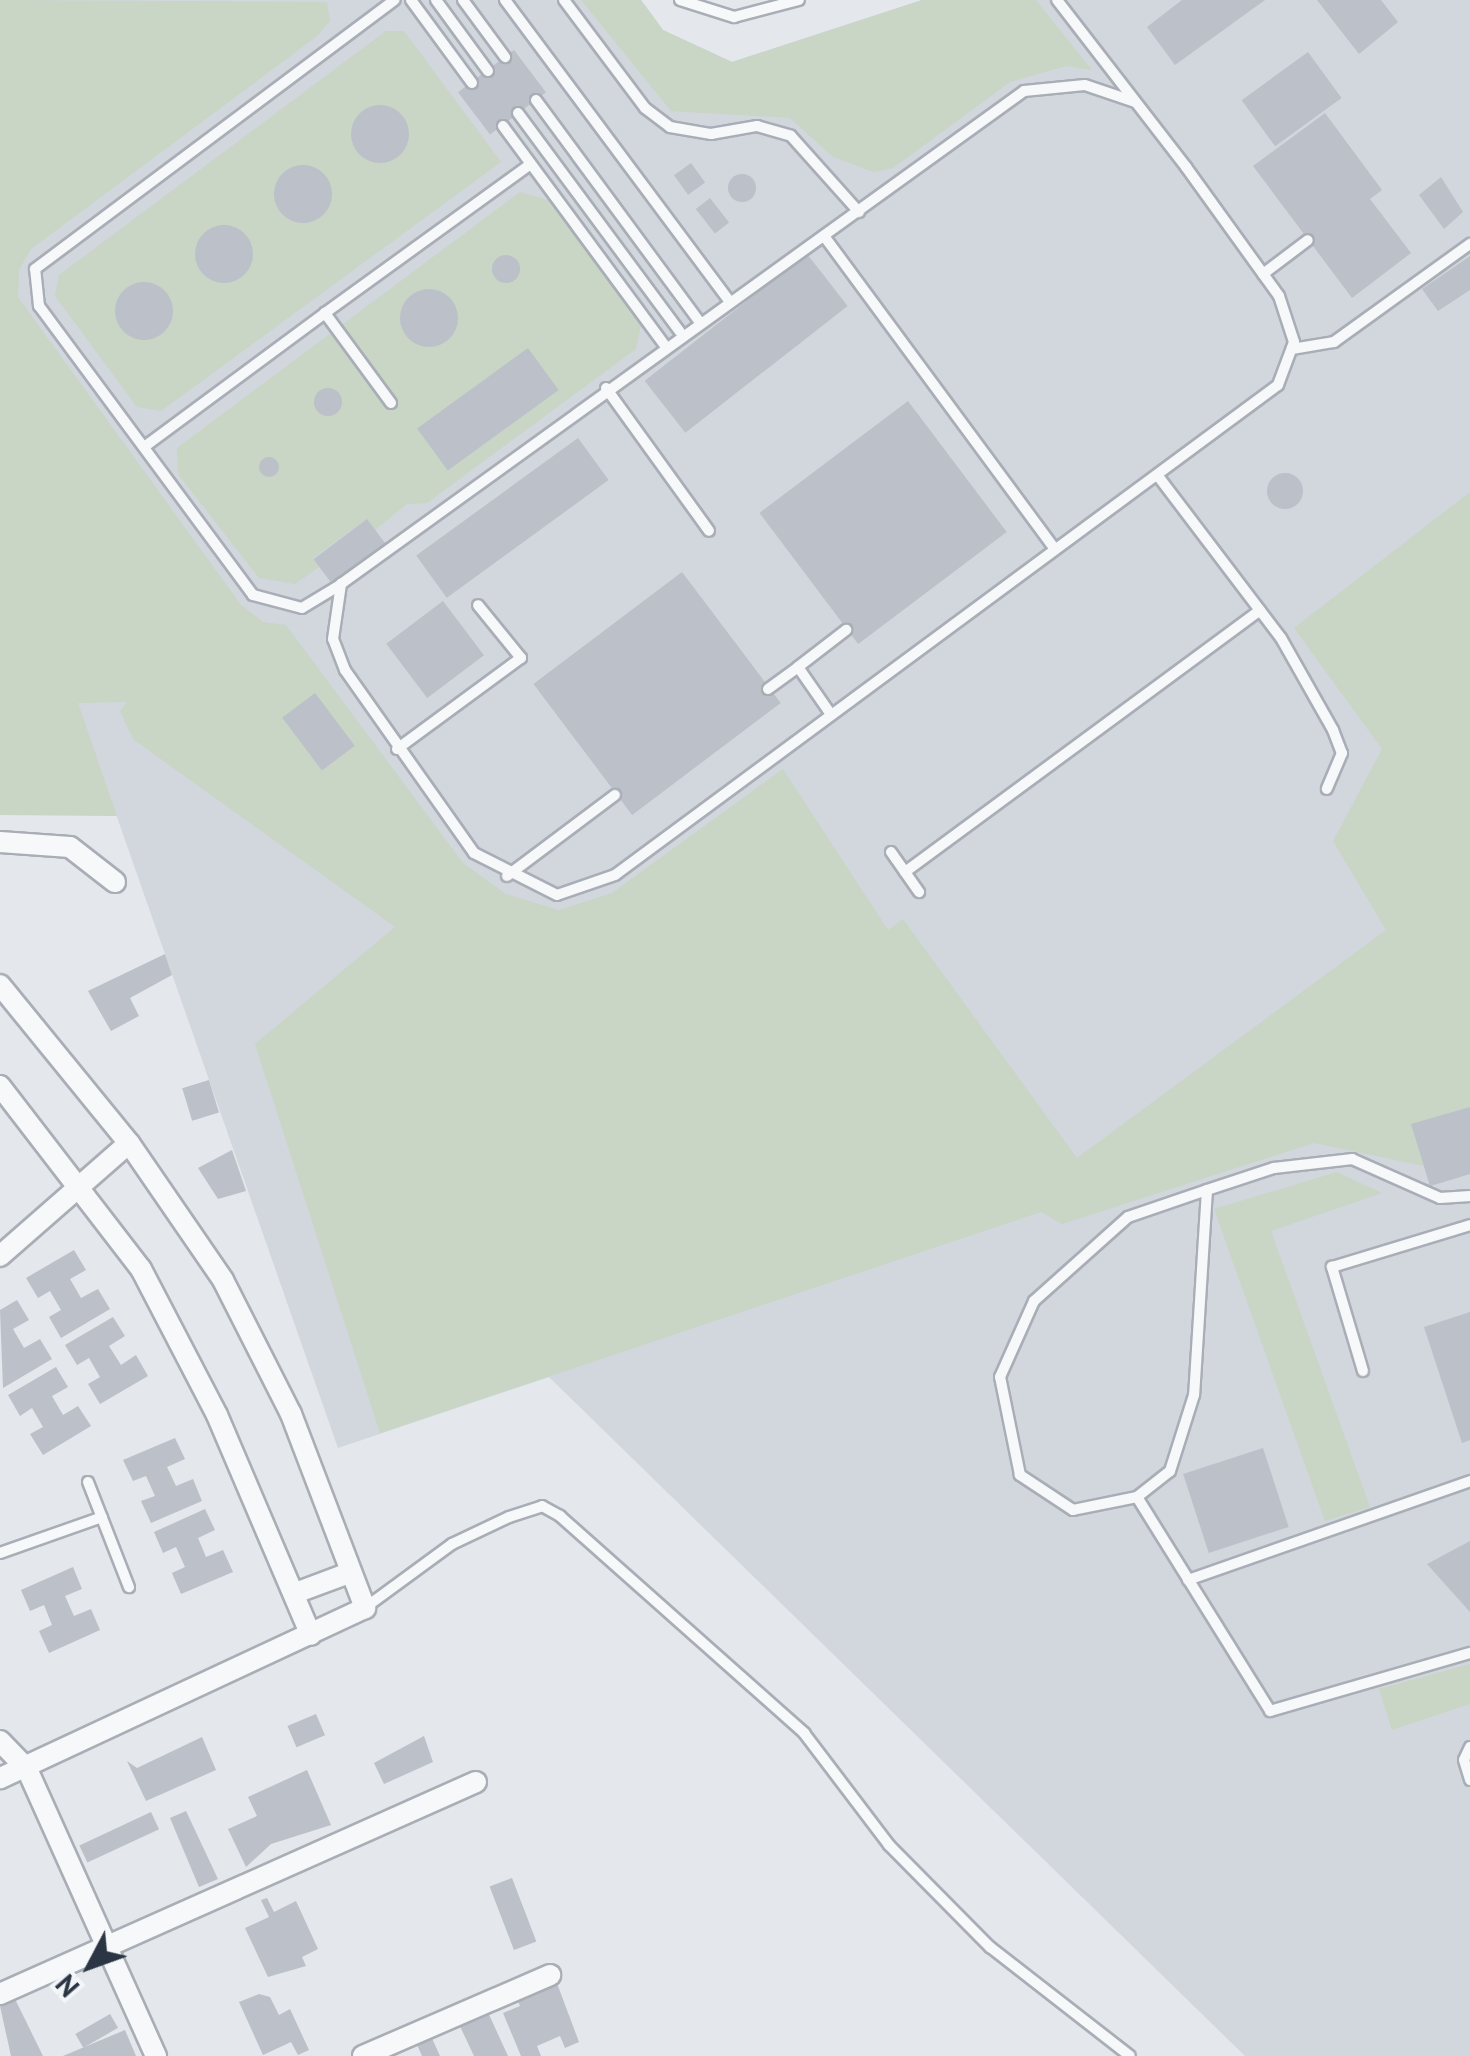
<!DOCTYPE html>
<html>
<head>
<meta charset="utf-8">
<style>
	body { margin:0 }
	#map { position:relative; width:1470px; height:2056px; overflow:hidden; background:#e4e7eb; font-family:"PT Sans",sans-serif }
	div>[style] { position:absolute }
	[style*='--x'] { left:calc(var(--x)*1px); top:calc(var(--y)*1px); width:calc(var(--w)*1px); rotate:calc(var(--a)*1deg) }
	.built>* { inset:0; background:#d2d6dd }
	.green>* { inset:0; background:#c9d5c5 }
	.building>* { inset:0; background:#bbc0c9; transform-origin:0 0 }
	.round { border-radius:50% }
	.roads { filter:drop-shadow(2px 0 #a9aeb6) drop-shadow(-2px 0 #a9aeb6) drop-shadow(0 2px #a9aeb6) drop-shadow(0 -2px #a9aeb6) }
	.service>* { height:10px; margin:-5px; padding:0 5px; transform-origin:5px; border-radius:5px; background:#f6f8fa }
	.minor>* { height:20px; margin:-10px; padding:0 10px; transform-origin:10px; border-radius:10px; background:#f6f8fa }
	span { translate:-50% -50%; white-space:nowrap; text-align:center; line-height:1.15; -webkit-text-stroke:9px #f3f6f9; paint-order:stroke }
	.north { position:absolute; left:40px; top:1916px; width:100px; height:100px; -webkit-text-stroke:8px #f3f6f9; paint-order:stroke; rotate:229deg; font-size:28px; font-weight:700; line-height:40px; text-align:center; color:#2b3544 }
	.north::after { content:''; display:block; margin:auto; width:35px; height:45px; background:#2b3544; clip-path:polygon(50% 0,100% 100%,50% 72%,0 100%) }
</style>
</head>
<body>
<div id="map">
	<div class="built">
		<div style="clip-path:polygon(0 0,641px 0,663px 30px,732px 62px,922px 0,1470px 0,1470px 2056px,1245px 2056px,549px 1377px,338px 1448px,0 483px)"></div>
	</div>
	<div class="green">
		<div style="clip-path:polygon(0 0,327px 2px,330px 21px,316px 37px,31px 249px,19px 270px,18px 297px,241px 605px,263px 622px,286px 625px,463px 863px,506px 894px,559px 910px,612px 893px,783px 769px,888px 930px,903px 919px,1077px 1158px,1386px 930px,1333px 841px,1382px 749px,1294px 628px,1470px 492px,1470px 1174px,1430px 1186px,1424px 1166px,1314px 1143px,1062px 1224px,1041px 1212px,380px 1433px,255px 1044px,395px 927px,133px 739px,120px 711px,127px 702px,78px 703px,117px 816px,0 815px)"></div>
		<div style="clip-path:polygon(581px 0,641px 0,663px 30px,732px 62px,922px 0,1036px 0,1092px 70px,1066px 66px,1010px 82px,893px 168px,874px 172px,833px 157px,790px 118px,671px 111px)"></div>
		<div style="clip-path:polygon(386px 31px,404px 31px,501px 162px,161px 411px,137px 407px,55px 296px,59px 275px)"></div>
		<div style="clip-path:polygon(520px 192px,548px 200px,641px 325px,636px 349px,427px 503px,407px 504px,375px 530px,367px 519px,313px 558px,319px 567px,295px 584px,259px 578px,178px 474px,177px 448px)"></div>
		<div style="clip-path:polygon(1337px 1172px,1382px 1193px,1271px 1231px,1370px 1507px,1325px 1521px,1214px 1209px)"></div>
		<div style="clip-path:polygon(1470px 1664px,1470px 1704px,1392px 1730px,1379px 1689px)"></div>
	</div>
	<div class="building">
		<div style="clip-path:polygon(1182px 0,1265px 0,1175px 65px,1147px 27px)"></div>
		<div style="clip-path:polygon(1317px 0,1381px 0,1398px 22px,1359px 54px)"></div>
		<div style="left:514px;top:50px;width:53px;height:70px;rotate:53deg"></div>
		<div style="left:1308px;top:52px;width:57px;height:82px;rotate:54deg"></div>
		<div class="round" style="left:351px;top:105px;width:58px;height:58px"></div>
		<div style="clip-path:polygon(1325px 113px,1382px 190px,1370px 199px,1411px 253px,1352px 298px,1253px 166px)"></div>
		<div style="left:691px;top:163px;width:24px;height:21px;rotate:54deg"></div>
		<div class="round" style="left:274px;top:165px;width:58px;height:58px"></div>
		<div class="round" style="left:728px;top:174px;width:28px;height:28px"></div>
		<div style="clip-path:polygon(1441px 177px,1463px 212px,1444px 229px,1419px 195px)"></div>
		<div style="left:710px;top:198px;width:31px;height:18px;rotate:52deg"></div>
		<div class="round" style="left:195px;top:225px;width:58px;height:58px"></div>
		<div style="left:807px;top:254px;width:66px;height:206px;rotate:52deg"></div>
		<div class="round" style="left:492px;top:255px;width:28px;height:28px"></div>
		<div style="clip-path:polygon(1470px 256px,1470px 290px,1438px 311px,1422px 289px)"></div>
		<div class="round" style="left:115px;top:282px;width:58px;height:58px"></div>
		<div class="round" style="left:400px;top:289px;width:58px;height:58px"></div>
		<div style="left:528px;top:348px;width:52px;height:137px;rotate:54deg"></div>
		<div class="round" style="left:314px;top:388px;width:28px;height:28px"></div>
		<div style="left:908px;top:401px;width:164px;height:186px;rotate:53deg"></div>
		<div style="left:578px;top:438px;width:52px;height:200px;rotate:54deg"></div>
		<div class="round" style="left:259px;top:457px;width:20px;height:20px"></div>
		<div class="round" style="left:1267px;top:473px;width:36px;height:36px"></div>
		<div style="left:367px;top:519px;width:31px;height:67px;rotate:53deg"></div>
		<div style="left:682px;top:572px;width:164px;height:186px;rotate:53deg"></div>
		<div style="left:443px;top:601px;width:68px;height:71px;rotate:53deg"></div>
		<div style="left:315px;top:693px;width:66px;height:41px;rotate:53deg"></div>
		<div style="clip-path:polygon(165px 954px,172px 975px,130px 998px,139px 1016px,111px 1031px,88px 991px)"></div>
		<div style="left:209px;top:1080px;width:34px;height:28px;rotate:73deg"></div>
		<div style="clip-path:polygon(1470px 1107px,1470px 1174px,1430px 1186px,1411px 1124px)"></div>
		<div style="clip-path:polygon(232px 1150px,246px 1191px,218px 1199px,198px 1168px)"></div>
		<div style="clip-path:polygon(74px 1250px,86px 1270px,70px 1279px,81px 1298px,98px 1289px,110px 1309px,61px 1338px,49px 1317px,61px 1310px,50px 1291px,38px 1298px,26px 1278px)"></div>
		<div style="clip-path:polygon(17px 1300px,29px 1320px,13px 1329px,24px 1348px,40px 1339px,52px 1359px,3px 1388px,0 1310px)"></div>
		<div style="clip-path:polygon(1470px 1312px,1470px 1440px,1462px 1443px,1424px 1327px)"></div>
		<div style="clip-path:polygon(113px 1317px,125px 1336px,109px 1346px,121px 1365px,136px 1355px,148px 1376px,100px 1404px,88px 1384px,100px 1377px,89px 1358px,77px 1365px,65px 1345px)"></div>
		<div style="clip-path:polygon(56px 1367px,68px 1387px,52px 1396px,63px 1415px,78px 1406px,91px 1426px,43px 1455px,30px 1434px,43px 1427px,32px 1408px,20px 1416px,8px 1395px)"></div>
		<div style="clip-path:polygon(175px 1438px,185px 1459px,167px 1467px,176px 1486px,193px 1479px,202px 1501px,151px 1523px,141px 1501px,155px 1496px,146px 1476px,133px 1481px,123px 1460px)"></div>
		<div style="left:1263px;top:1448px;width:83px;height:84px;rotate:72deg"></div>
		<div style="clip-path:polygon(205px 1509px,215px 1530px,198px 1538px,206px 1557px,223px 1550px,233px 1572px,181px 1594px,172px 1573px,185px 1567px,176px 1547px,163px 1553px,154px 1532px)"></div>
		<div style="clip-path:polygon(1470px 1541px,1470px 1612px,1427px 1564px)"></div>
		<div style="clip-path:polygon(73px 1567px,82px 1589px,65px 1596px,74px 1616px,91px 1609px,100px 1630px,49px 1653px,39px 1631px,52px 1625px,44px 1605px,30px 1611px,21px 1590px)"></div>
		<div style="left:316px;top:1714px;width:23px;height:31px;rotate:67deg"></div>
		<div style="clip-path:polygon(424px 1736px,433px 1762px,384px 1784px,374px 1763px)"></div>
		<div style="clip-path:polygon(202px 1737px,216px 1770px,146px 1801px,127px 1761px,137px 1768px)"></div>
		<div style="clip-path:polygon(307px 1770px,331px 1825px,271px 1844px,246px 1867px,228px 1829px,257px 1816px,248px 1797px)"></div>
		<div style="clip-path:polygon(186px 1811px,218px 1879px,199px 1887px,170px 1818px)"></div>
		<div style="left:151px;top:1812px;width:19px;height:79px;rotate:65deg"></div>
		<div style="left:512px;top:1878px;width:68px;height:24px;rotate:69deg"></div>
		<div style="clip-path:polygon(267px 1898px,274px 1912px,296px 1901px,318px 1949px,302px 1957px,306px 1966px,268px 1977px,245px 1928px,269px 1917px,261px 1900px)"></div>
		<div style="clip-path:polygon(555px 1978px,579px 2042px,565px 2048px,560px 2036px,537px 2046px,541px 2056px,521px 2056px,503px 2013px,520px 2006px,515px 1995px)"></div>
		<div style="clip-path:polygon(259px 1994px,270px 1997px,279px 2015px,290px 2009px,309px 2050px,298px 2055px,291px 2042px,263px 2055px,239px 2002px)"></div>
		<div style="clip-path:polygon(15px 1999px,43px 2056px,11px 2056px,0 2006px)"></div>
		<div style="clip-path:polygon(486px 2008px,508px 2056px,474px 2056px,458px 2022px)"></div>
		<div style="left:110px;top:2014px;width:16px;height:40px;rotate:60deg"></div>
		<div style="clip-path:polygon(125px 2030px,136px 2056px,63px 2056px)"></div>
		<div style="clip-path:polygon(430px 2034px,440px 2056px,422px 2056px,415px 2040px)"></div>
	</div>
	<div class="roads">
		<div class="service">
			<div style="--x:411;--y:0;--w:103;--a:53.7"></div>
			<div style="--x:436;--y:0;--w:88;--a:53.8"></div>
			<div style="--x:463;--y:0;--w:71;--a:53.6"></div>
			<div style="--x:505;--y:0;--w:375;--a:53.3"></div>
			<div style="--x:564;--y:0;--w:135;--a:53.1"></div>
			<div style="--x:645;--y:108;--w:31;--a:37"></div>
			<div style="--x:670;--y:127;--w:42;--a:9.7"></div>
			<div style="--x:711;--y:134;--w:47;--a:-9.9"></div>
			<div style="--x:757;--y:126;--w:35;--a:16"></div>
			<div style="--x:791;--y:136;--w:102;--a:48.2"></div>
			<div style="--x:680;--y:0;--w:57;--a:17.5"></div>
			<div style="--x:734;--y:17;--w:67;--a:-14.7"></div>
			<div style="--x:1057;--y:0;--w:211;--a:52.3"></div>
			<div style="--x:1186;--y:167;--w:159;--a:54.2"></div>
			<div style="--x:1279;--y:296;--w:48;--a:71.9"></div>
			<div style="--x:1294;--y:342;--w:46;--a:110.4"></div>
			<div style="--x:1278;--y:385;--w:824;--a:143.53"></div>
			<div style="--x:615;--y:875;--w:61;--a:161"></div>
			<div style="--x:557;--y:895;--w:93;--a:-153.2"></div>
			<div style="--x:474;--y:853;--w:224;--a:-125.2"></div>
			<div style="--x:345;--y:670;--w:33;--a:-111"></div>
			<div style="--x:333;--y:639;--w:56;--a:-81.7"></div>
			<div style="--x:341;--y:584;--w:842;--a:-35.82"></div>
			<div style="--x:1024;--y:91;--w:61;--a:-5.6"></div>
			<div style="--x:1085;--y:85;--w:53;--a:18.8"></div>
			<div style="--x:536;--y:100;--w:275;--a:53.6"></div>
			<div style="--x:518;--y:113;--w:272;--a:53.5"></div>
			<div style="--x:503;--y:126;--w:271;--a:53.6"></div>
			<div style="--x:824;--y:236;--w:388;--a:53.6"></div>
			<div style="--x:1263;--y:274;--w:56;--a:-37.1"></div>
			<div style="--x:1292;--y:349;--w:43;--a:-9.5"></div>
			<div style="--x:1334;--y:342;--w:168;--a:-35.8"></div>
			<div style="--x:606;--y:388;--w:176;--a:54.2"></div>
			<div style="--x:391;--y:403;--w:112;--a:-126.3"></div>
			<div style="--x:325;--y:313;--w:254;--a:-35.9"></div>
			<div style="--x:144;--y:447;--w:225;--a:-36.5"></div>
			<div style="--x:1158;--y:476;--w:203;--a:52.8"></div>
			<div style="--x:1281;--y:638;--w:106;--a:60.5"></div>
			<div style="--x:1333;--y:730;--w:25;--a:69"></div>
			<div style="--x:1342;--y:753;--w:39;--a:113"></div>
			<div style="--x:340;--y:585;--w:44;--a:148.8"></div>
			<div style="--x:302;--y:608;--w:51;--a:-165.1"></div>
			<div style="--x:253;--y:595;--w:360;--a:-126.5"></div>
			<div style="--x:39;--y:306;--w:37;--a:-96"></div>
			<div style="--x:35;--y:269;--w:449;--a:-36.8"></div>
			<div style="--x:798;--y:667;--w:61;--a:-37.6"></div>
			<div style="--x:768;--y:689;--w:37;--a:-36"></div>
			<div style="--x:798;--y:667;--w:56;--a:55.2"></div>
			<div style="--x:397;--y:749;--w:154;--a:-36.3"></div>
			<div style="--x:521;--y:658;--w:68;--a:-129.1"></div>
			<div style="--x:891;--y:852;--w:49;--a:55"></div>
			<div style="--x:905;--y:872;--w:441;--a:-36.4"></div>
			<div style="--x:507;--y:876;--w:135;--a:-36.9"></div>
			<div style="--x:1207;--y:1190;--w:205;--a:93.6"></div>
			<div style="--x:1194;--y:1395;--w:80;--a:107.5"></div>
			<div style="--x:1170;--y:1471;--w:42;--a:141.8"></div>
			<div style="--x:1137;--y:1497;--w:65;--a:168.5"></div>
			<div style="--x:1073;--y:1510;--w:64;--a:-146.6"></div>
			<div style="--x:1020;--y:1475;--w:100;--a:-101.5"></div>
			<div style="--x:1000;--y:1377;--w:83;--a:-65.9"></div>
			<div style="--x:1034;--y:1301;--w:126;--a:-41.8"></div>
			<div style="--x:1128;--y:1217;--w:83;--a:-18.9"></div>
			<div style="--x:1207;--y:1190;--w:71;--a:-18.2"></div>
			<div style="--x:1274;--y:1168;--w:79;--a:-6.6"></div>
			<div style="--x:1352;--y:1159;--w:96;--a:23.9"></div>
			<div style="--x:1440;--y:1198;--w:30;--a:-4"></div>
			<div style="--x:1363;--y:1371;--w:109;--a:-106.6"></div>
			<div style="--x:1332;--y:1267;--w:144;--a:-16.9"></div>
			<div style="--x:88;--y:1482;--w:113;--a:68.7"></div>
			<div style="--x:1137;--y:1497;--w:252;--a:58.1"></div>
			<div style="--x:1270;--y:1711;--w:208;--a:-16.2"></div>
			<div style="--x:0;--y:1553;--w:108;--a:-19.4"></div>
			<div style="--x:1188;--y:1580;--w:299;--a:-19.3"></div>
			<div style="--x:366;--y:1607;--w:107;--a:-36.2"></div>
			<div style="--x:452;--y:1544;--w:63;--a:-25.3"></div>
			<div style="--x:509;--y:1517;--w:35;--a:-18"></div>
			<div style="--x:542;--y:1506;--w:21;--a:29"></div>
			<div style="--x:560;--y:1516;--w:327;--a:41.6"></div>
			<div style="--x:804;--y:1733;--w:141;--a:52.8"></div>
			<div style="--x:889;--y:1845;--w:144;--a:45.3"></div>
			<div style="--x:990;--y:1947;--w:177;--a:37.9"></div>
			<div style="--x:1470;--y:1747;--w:14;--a:115"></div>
			<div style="--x:1464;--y:1760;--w:21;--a:73"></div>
		</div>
		<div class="minor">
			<div style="--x:0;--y:842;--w:70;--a:4.1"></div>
			<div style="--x:70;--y:847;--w:57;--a:37.9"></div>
			<div style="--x:0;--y:985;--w:204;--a:50.8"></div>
			<div style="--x:129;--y:1143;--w:166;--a:55.5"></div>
			<div style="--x:223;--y:1280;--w:150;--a:63.1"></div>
			<div style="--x:291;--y:1414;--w:208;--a:69.1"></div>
			<div style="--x:365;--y:1608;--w:403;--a:155"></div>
			<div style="--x:0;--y:1086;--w:231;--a:52.4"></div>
			<div style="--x:141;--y:1269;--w:165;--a:62.5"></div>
			<div style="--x:217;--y:1415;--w:239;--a:66.9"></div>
			<div style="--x:0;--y:1256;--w:171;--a:-41.2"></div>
			<div style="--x:298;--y:1592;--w:54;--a:-20.4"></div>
			<div style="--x:0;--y:1741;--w:39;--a:46"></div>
			<div style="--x:27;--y:1769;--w:315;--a:65.8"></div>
			<div style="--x:0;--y:1994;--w:521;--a:-24.01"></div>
			<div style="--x:363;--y:2056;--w:204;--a:-23.4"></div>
		</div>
	</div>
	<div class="north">N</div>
</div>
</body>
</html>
